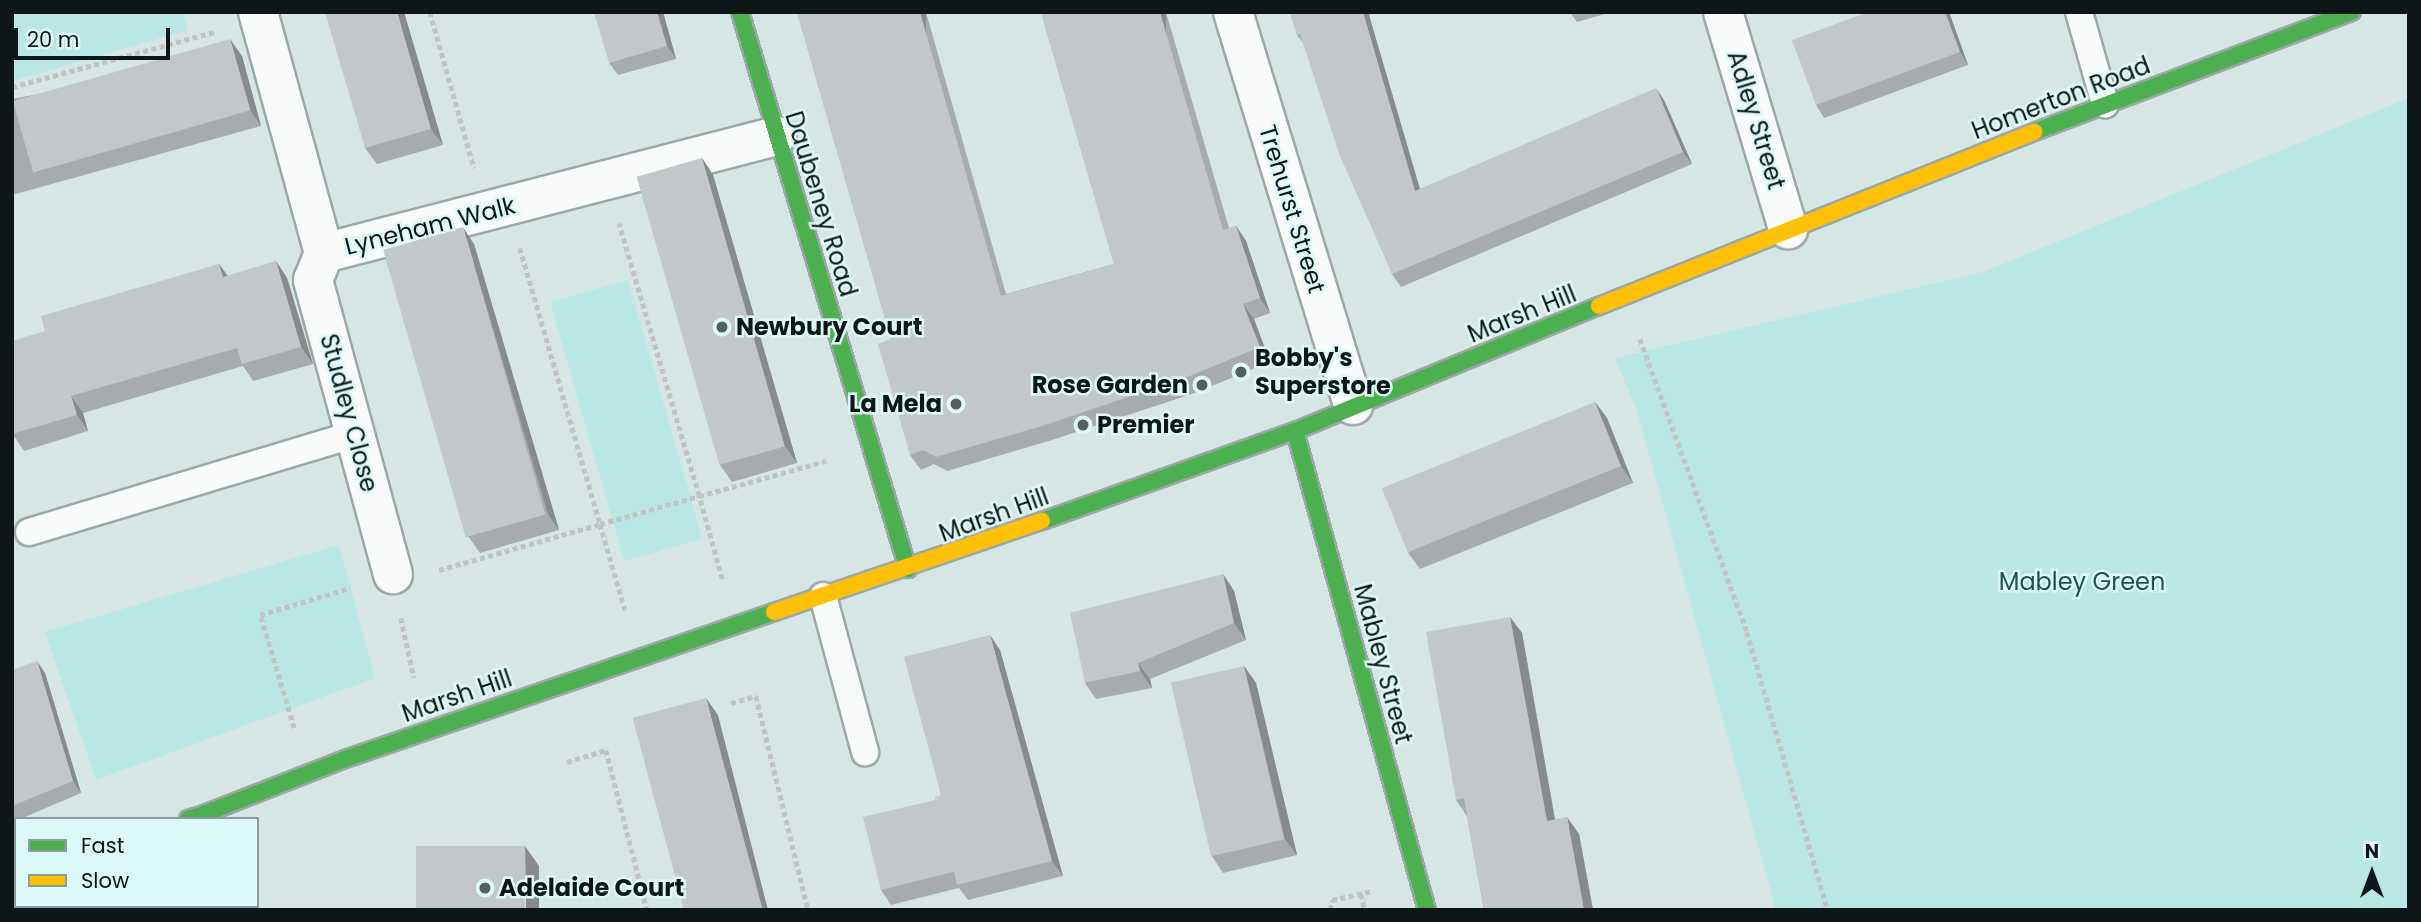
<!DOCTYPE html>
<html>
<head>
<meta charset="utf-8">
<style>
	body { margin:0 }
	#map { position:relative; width:2421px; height:922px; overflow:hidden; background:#d6e6e4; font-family:Poppins,sans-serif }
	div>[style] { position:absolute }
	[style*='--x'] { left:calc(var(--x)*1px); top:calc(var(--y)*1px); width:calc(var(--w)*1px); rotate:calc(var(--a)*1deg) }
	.green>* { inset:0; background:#b9e7e3; transform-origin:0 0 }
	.path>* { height:4.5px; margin-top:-2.25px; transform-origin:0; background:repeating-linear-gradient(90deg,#bfc4c3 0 5px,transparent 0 8.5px) }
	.roads { filter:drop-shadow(2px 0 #9ba8a6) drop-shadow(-2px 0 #9ba8a6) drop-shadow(0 2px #9ba8a6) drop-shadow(0 -2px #9ba8a6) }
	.lane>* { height:26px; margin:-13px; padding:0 13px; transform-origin:13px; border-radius:13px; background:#f9fbfb }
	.street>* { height:38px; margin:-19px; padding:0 19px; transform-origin:19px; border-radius:19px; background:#f9fbfb }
	.fast>* { height:16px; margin:-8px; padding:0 8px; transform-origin:8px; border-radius:8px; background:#4caf50 }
	.slow>* { height:16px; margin:-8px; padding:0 8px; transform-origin:8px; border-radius:8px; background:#ffc107 }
	.jam>* { height:16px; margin:-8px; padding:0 8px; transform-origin:8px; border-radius:8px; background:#c62828 }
	.wall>* { inset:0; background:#a7abae }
	.shaded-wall>* { inset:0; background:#888b8d; transform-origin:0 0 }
	.building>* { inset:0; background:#c2c7ca; transform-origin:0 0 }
	.dots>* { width:19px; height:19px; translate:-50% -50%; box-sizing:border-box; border:4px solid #ddf9f7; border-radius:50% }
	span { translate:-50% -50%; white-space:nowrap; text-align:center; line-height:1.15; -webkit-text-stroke:5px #ddf9f7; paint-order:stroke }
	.street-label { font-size:24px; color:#0d1717 }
	.poi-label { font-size:24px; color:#0d1717; font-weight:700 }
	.left { translate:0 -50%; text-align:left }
	.right { translate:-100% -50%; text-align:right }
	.park-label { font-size:24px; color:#1a5250 }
	.frame { position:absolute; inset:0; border:14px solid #0d1717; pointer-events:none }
	.legend { position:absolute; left:14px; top:817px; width:245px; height:91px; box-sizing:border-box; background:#ddf9f7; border:2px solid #8a9f9d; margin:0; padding:9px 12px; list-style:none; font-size:21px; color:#0d1717 }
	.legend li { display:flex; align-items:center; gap:14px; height:35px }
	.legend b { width:35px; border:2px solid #8a9f9d }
	.north { position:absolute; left:2337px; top:838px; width:70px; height:70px; -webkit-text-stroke:5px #ddf9f7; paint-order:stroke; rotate:0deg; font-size:19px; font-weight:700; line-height:28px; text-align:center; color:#0d1717 }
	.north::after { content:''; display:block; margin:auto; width:24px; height:32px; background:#0d1717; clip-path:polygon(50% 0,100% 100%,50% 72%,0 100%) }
	.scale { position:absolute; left:14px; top:28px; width:156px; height:32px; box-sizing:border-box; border:4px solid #0d1717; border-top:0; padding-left:9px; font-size:21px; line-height:24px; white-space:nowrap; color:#0d1717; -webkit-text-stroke:5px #ddf9f7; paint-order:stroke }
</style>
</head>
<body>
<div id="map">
	<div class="green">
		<div style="clip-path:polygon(12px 12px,183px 12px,188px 30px,12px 81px)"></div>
		<div style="clip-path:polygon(2409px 98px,2409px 910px,1776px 910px,1637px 411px,1615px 358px,1983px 272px)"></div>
		<div style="left:628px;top:280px;width:269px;height:81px;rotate:74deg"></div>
		<div style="clip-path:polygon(339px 545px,375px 678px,96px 780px,45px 632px)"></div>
	</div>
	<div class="path">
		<div style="--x:430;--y:12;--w:162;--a:74.2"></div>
		<div style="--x:12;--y:87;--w:210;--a:-15.2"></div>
		<div style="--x:520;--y:248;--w:287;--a:73.8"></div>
		<div style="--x:600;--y:524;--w:103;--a:-15.8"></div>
		<div style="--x:699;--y:496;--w:284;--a:-106.4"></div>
		<div style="--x:1640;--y:339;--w:312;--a:69.9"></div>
		<div style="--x:1747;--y:632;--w:290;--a:73.8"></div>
		<div style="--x:439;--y:570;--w:167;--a:-15.9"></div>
		<div style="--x:600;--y:524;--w:93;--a:73.7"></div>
		<div style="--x:722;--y:579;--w:86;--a:-105.5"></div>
		<div style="--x:699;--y:496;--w:132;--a:-15.4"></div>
		<div style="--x:401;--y:618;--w:61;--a:77.8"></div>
		<div style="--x:731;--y:703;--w:26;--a:-16"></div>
		<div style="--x:756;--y:696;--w:220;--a:76.3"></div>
		<div style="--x:294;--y:728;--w:118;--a:-106.7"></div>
		<div style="--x:260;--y:615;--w:94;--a:-16.7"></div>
		<div style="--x:567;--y:762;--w:41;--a:-17.1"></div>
		<div style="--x:606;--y:750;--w:165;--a:75.6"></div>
		<div style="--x:1361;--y:894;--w:16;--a:76"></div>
		<div style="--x:1330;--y:910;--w:10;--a:-79"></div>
		<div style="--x:1332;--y:900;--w:42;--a:-12.4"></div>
	</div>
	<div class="roads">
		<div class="lane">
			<div style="--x:2079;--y:12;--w:96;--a:74.2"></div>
			<div style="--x:29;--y:532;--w:340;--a:-16.7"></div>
			<div style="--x:823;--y:596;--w:162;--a:74.9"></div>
		</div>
		<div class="street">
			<div style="--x:258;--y:12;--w:250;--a:74.7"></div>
			<div style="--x:1233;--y:12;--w:411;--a:73"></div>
			<div style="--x:1723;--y:12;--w:227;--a:73.3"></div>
			<div style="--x:324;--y:253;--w:467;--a:-14.5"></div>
			<div style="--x:324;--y:253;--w:29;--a:112"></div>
			<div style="--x:313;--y:280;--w:305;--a:74.8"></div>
		</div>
		<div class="fast">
			<div style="--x:740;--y:12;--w:582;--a:73.22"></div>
			<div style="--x:2034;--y:132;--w:340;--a:-20.7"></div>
			<div style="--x:1295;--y:431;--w:497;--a:74.6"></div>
			<div style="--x:1042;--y:521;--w:269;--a:-19.6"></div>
			<div style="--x:1295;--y:431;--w:329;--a:-22.4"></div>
			<div style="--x:204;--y:814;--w:151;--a:-21.3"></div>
			<div style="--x:345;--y:759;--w:453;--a:-18.9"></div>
			<div style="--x:188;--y:819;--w:17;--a:-17"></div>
			<div style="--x:204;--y:814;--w:5;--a:79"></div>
			<div style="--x:233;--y:906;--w:4;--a:63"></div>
		</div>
		<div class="slow">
			<div style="--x:1599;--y:306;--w:469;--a:-21.8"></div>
			<div style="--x:774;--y:612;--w:283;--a:-18.8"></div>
		</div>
		<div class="jam">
			<div style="--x:12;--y:874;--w:4;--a:-14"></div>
		</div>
	</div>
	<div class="wall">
		<div style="clip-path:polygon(404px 12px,443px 145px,377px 164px,365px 148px)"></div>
		<div style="clip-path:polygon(663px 12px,676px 59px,618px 75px,609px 63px)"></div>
		<div style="clip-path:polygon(797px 12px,926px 12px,1006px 294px,1114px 264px,1041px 12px,1166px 12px,1229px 228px,1236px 226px,1246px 241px,1270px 313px,1254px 319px,1270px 362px,1195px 393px,1052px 440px,947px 471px,934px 464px,921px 470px,910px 455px,891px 339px)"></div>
		<div style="clip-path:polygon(1290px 12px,1378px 12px,1369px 15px,1420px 189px,1664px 100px,1692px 164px,1401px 287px,1392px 274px,1303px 43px,1297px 35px)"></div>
		<div style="clip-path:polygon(1570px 12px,1612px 12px,1577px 22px)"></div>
		<div style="clip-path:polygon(1868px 12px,1949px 12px,1968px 65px,1824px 118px,1816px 105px)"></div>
		<div style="clip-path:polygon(242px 56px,261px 126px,12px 195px,12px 99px)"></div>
		<div style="clip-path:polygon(702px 158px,713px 175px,797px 463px,732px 482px,720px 465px)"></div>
		<div style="clip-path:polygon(474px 244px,559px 530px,480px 553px,468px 536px)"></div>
		<div style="clip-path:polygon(276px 261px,287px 278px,313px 364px,253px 381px,243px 366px,83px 413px,88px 431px,24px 451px,12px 433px,45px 331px,219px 264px,228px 276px)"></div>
		<div style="clip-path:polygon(1595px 402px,1607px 418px,1633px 483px,1420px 569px,1408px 553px)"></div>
		<div style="clip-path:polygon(1223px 574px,1234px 591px,1246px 640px,1150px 679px,1152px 688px,1096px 699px,1085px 683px)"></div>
		<div style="clip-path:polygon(1510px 617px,1522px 633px,1555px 819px,1579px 834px,1593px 910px,1484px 910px,1467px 816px,1456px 800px)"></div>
		<div style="clip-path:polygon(1000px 650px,1063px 876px,968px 900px,959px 888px,891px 905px,881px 890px,935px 800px,941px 795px)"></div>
		<div style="clip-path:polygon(1244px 666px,1256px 683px,1297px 855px,1223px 873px,1212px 856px)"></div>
		<div style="clip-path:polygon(12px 670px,45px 673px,81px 793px,20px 819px,16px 819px,16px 821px,12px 822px)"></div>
	</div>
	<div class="shaded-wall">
		<div style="clip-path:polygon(397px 12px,404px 12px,443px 145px,431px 129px)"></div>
		<div style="clip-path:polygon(657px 12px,663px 12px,676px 59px,667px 46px)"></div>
		<div style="left:920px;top:12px;width:6px;height:295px"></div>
		<div style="left:1160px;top:12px;width:6px;height:227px"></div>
		<div style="clip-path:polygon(1363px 12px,1367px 12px,1369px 15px,1424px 203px,1415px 191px)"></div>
		<div style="clip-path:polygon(1945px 12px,1949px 12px,1968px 65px,1960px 52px)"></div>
		<div style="clip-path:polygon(230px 39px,242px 56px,261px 126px,250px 110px)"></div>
		<div style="clip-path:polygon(1656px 88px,1664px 100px,1692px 164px,1683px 152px)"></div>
		<div style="clip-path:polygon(702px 158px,713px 175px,797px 463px,785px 446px)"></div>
		<div style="clip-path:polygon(1236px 226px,1246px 241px,1270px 313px,1260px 298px)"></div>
		<div style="clip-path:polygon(463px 227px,474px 244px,559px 530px,548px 514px)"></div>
		<div style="clip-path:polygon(276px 261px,287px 278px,313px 364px,301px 347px)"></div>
		<div style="clip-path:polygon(219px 264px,231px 281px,223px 277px)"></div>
		<div style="clip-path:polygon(1243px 304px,1254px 319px,1270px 362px,1260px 347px)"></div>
		<div style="clip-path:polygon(71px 396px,83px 413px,88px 431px,77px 415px)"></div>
		<div style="clip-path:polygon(1595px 402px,1607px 418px,1633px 483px,1621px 466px)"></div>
		<div style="clip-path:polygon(1223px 574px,1234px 591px,1246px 640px,1234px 623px)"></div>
		<div style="clip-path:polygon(1510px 617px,1522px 633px,1558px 837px,1547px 821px)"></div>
		<div style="clip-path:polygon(990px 635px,1000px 650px,1063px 876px,1052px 861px)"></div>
		<div style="clip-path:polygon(37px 661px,45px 673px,81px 793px,73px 781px)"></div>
		<div style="clip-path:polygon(1138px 663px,1150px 679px,1152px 688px,1140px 671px)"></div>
		<div style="clip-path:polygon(1244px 666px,1256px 683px,1297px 855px,1285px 839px)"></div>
		<div style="clip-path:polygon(706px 698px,718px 715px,768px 910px,761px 910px)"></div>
		<div style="clip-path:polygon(1567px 817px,1579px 834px,1593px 910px,1584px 910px)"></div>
		<div style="clip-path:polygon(525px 846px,539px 866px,539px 910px,526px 910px)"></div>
	</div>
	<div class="building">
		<div style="clip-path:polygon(325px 12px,397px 12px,431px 129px,365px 148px)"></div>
		<div style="clip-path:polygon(594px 12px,657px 12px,667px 46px,609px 63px)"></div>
		<div style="clip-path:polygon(797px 12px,920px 12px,1001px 296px,1114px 264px,1041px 12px,1160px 12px,1223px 230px,1236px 226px,1260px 298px,1243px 304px,1260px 347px,1185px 378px,1042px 426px,936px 457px,923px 450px,910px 455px,878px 344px,891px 339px)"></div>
		<div style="clip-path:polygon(1290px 12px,1363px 12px,1415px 191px,1656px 88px,1683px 152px,1392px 274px,1340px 156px,1300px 34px,1297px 35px)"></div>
		<div style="clip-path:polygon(1868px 12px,1945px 12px,1960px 52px,1816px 105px,1792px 40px)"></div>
		<div style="left:230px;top:39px;width:74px;height:226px;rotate:74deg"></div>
		<div style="left:702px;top:158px;width:300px;height:68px;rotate:74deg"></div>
		<div style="left:463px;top:227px;width:299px;height:83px;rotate:74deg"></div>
		<div style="clip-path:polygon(276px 261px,301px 347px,242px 364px,237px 348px,71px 396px,77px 415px,12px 434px,12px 341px,45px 331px,41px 316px,219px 264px,223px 277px)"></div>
		<div style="left:1595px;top:402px;width:69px;height:230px;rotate:68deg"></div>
		<div style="clip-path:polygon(1223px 574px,1234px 623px,1138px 663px,1140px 671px,1085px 683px,1070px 613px)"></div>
		<div style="clip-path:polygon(1510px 617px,1547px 821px,1567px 817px,1584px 910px,1484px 910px,1464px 798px,1456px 800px,1426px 632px)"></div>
		<div style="clip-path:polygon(990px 635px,1052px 861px,957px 885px,954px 872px,881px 890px,863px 817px,935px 800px,935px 797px,941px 795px,904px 657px)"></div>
		<div style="clip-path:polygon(37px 661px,73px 781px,12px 806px,12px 670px)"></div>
		<div style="left:1244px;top:666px;width:178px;height:75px;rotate:77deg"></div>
		<div style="left:706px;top:698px;width:219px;height:76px;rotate:75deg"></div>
		<div style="left:416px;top:846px;width:109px;height:64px"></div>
	</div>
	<div class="dots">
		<div style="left:722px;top:327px;background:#535f5f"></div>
		<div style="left:1241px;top:372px;background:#535f5f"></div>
		<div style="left:1202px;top:385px;background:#535f5f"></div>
		<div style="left:956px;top:404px;background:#535f5f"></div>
		<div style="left:1083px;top:425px;background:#535f5f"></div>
		<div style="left:485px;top:888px;background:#535f5f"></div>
	</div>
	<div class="street-label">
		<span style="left:2061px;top:98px;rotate:-21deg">Homerton Road</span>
		<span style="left:1756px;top:120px;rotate:73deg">Adley Street</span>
		<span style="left:821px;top:204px;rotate:73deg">Daubeney Road</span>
		<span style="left:1292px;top:209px;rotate:73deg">Trehurst Street</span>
		<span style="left:430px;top:226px;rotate:-14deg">Lyneham Walk</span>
		<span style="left:1522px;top:314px;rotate:-22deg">Marsh Hill</span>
		<span style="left:349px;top:413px;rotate:75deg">Studley Close</span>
		<span style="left:994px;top:515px;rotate:-20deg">Marsh Hill</span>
		<span style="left:1383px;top:664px;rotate:75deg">Mabley Street</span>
		<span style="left:457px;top:696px;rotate:-19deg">Marsh Hill</span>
	</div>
	<div class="poi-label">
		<span class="left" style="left:736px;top:327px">Newbury Court</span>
		<span class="left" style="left:1255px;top:372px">Bobby's<br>Superstore</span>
		<span class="right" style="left:1188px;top:385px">Rose Garden</span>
		<span class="right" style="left:942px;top:404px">La Mela</span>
		<span class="left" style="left:1097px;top:425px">Premier</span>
		<span class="left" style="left:499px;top:888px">Adelaide Court</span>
	</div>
	<div class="park-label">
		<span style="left:2082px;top:582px">Mabley Green</span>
	</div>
	<div class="frame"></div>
	<ul class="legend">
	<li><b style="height:9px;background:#4caf50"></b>Fast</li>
	<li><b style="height:9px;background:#ffc107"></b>Slow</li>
	</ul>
	<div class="north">N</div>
	<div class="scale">20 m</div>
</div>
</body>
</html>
